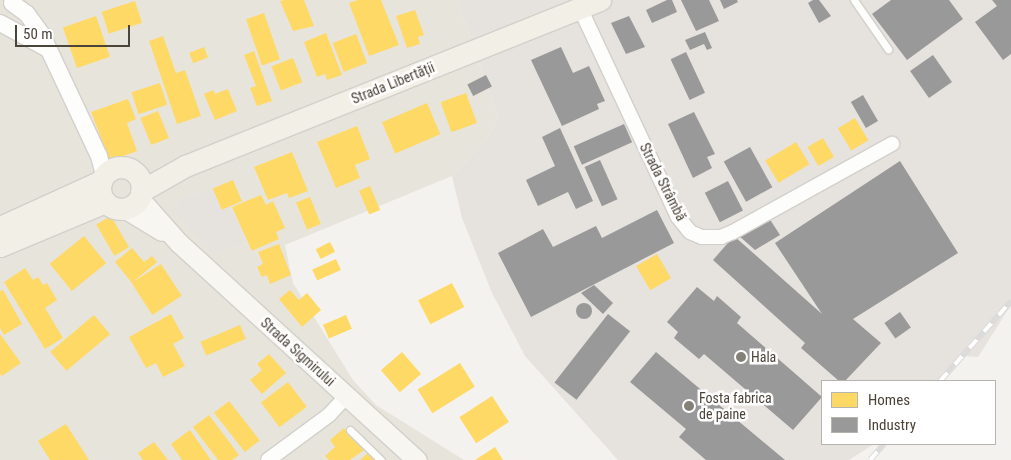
<!DOCTYPE html>
<html>
<head>
<meta charset="utf-8">
<style>
	body { margin:0 }
	#map { position:relative; width:1011px; height:460px; overflow:hidden; background:#f4f2ee; font-family:"Roboto Condensed",sans-serif }
	div>[style] { position:absolute }
	[style*='--x'] { left:calc(var(--x)*1px); top:calc(var(--y)*1px); width:calc(var(--w)*1px); rotate:calc(var(--a)*1deg) }
	.residential>* { inset:0; background:#e7e4dc }
	.industrial>* { inset:0; background:#e6e2de }
	.parking>* { inset:0; background:#e6e3df }
	.homes>* { inset:0; background:#ffd966; transform-origin:0 0 }
	.industry>* { inset:0; background:#999; transform-origin:0 0 }
	.round { border-radius:50% }
	.roads { filter:drop-shadow(1px 0 #d2d0cb) drop-shadow(-1px 0 #d2d0cb) drop-shadow(0 1px #d2d0cb) drop-shadow(0 -1px #d2d0cb) }
	.service>* { height:7px; margin:-3.5px; padding:0 3.5px; transform-origin:3.5px; border-radius:3.5px; background:#fdfdfc }
	.minor>* { height:14px; margin:-7px; padding:0 7px; transform-origin:7px; border-radius:7px; background:#fdfdfc }
	.tertiary>* { height:16px; margin:-8px; padding:0 8px; transform-origin:8px; border-radius:8px; background:#fdfdfc }
	.secondary>* { height:19px; margin:-9.5px; padding:0 9.5px; transform-origin:9.5px; border-radius:9.5px; background:#f7f6f1 }
	.primary>* { height:21px; margin:-10.5px; padding:0 10.5px; transform-origin:10.5px; border-radius:10.5px; background:#f2efe6 }
	.primary>.ring { margin:-10.5px; padding:0; box-sizing:content-box; background:none; border:21px solid #f2efe6; border-radius:50% }
	.rail>* { height:5.5px; margin-top:-2.75px; transform-origin:0; background:repeating-linear-gradient(90deg,#fff 0 11px,#dbdbda 0 22px); box-sizing:border-box; border-block:1px solid #dbdbda }
	.dots>* { width:14px; height:14px; translate:-50% -50%; box-sizing:border-box; border:2px solid #fff; border-radius:50% }
	span { translate:-50% -50%; white-space:nowrap; text-align:center; line-height:1.15; -webkit-text-stroke:5px #fff; paint-order:stroke }
	.street-label { font-size:14px; color:#4b4439 }
	.poi-label { font-size:14px; color:#4b4439 }
	.left { translate:0 -50%; text-align:left }
	.legend { position:absolute; left:821px; top:380px; width:175px; height:65px; box-sizing:border-box; background:#fff; border:1px solid #b7b4b0; margin:0; padding:6px 9px; list-style:none; font-size:15px; color:#4b4439 }
	.legend li { display:flex; align-items:center; gap:10px; height:25px }
	.legend b { width:25px; border:1px solid #b7b4b0 }
	.scale { position:absolute; left:15px; top:25px; width:115px; height:22px; box-sizing:border-box; border:2px solid #4b4439; border-top:0; padding-left:6px; font-size:15px; line-height:18px; white-space:nowrap; color:#4b4439; -webkit-text-stroke:4px #fff; paint-order:stroke }
</style>
</head>
<body>
<div id="map">
	<div class="residential">
		<div style="clip-path:polygon(0 0,457px 0,498px 116px,489px 137px,452px 176px,285px 245px,293px 283px,353px 380px,376px 405px,464px 460px,0 460px)"></div>
	</div>
	<div class="industrial">
		<div style="clip-path:polygon(457px 0,1011px 0,1011px 305px,978px 357px,966px 356px,953px 366px,942px 381px,822px 381px,822px 444px,874px 444px,849px 460px,618px 460px,525px 356px,492px 293px,462px 218px,452px 176px,489px 137px,498px 116px)"></div>
	</div>
	<div class="parking">
		<div style="clip-path:polygon(211px 189px,221px 209px,229px 207px,246px 242px,214px 254px,173px 212px,180px 200px)"></div>
	</div>
	<div class="homes">
		<div style="clip-path:polygon(284px 0,304px 0,314px 26px,293px 31px,280px 1px)"></div>
		<div style="clip-path:polygon(358px 0,381px 0,399px 45px,369px 56px,349px 3px)"></div>
		<div style="left:135px;top:1px;width:23px;height:35px;rotate:72deg"></div>
		<div style="clip-path:polygon(415px 10px,424px 35px,418px 37px,420px 44px,407px 48px,396px 16px)"></div>
		<div style="left:264px;top:13px;width:49px;height:19px;rotate:71deg"></div>
		<div style="left:96px;top:16px;width:43px;height:35px;rotate:71deg"></div>
		<div style="clip-path:polygon(326px 33px,342px 75px,327px 80px,325px 74px,317px 77px,304px 42px)"></div>
		<div style="left:356px;top:34px;width:31px;height:25px;rotate:69deg"></div>
		<div style="clip-path:polygon(163px 36px,176px 73px,185px 70px,201px 116px,177px 124px,149px 41px)"></div>
		<div style="left:204px;top:47px;width:11px;height:16px;rotate:68deg"></div>
		<div style="clip-path:polygon(254px 51px,272px 101px,257px 106px,250px 88px,256px 86px,244px 55px)"></div>
		<div style="left:293px;top:58px;width:26px;height:23px;rotate:69deg"></div>
		<div style="left:160px;top:83px;width:23px;height:30px;rotate:72deg"></div>
		<div style="clip-path:polygon(228px 89px,237px 111px,215px 120px,204px 94px,213px 90px,215px 94px)"></div>
		<div style="left:466px;top:93px;width:32px;height:27px;rotate:70deg"></div>
		<div style="clip-path:polygon(128px 99px,136px 119px,127px 123px,137px 151px,110px 161px,91px 112px)"></div>
		<div style="left:427px;top:103px;width:34px;height:49px;rotate:67deg"></div>
		<div style="left:158px;top:111px;width:29px;height:19px;rotate:68deg"></div>
		<div style="left:855px;top:118px;width:26px;height:20px;rotate:59deg"></div>
		<div style="clip-path:polygon(357px 126px,370px 159px,355px 165px,360px 178px,336px 188px,317px 142px)"></div>
		<div style="left:823px;top:138px;width:22px;height:18px;rotate:60deg"></div>
		<div style="left:796px;top:142px;width:26px;height:36px;rotate:59deg"></div>
		<div style="clip-path:polygon(292px 152px,308px 191px,289px 198px,287px 193px,268px 200px,254px 167px)"></div>
		<div style="left:233px;top:180px;width:23px;height:22px;rotate:67deg"></div>
		<div style="left:370px;top:186px;width:26px;height:12px;rotate:67deg"></div>
		<div style="clip-path:polygon(261px 195px,266px 205px,273px 201px,285px 228px,276px 232px,279px 239px,252px 251px,232px 207px)"></div>
		<div style="left:310px;top:197px;width:29px;height:15px;rotate:68deg"></div>
		<div style="left:111px;top:216px;width:36px;height:17px;rotate:60deg"></div>
		<div style="left:84px;top:236px;width:35px;height:44px;rotate:51deg"></div>
		<div style="left:330px;top:242px;width:11px;height:16px;rotate:63deg"></div>
		<div style="clip-path:polygon(279px 244px,291px 275px,270px 284px,267px 275px,262px 277px,257px 267px,263px 264px,258px 252px)"></div>
		<div style="clip-path:polygon(132px 248px,144px 262px,152px 256px,157px 262px,132px 283px,115px 262px)"></div>
		<div style="left:657px;top:254px;width:28px;height:24px;rotate:60deg"></div>
		<div style="left:336px;top:259px;width:12px;height:26px;rotate:66deg"></div>
		<div style="left:161px;top:264px;width:38px;height:35px;rotate:57deg"></div>
		<div style="clip-path:polygon(25px 268px,33px 280px,38px 277px,43px 285px,47px 283px,57px 300px,45px 308px,63px 338px,45px 349px,4px 282px)"></div>
		<div style="left:452px;top:283px;width:27px;height:38px;rotate:63deg"></div>
		<div style="clip-path:polygon(3px 290px,22px 324px,4px 335px,0 328px,0 291px)"></div>
		<div style="clip-path:polygon(290px 290px,299px 300px,307px 293px,321px 310px,302px 327px,279px 299px)"></div>
		<div style="clip-path:polygon(171px 314px,184px 338px,173px 344px,185px 366px,163px 377px,156px 363px,146px 368px,129px 337px)"></div>
		<div style="left:94px;top:315px;width:25px;height:57px;rotate:50deg"></div>
		<div style="left:346px;top:315px;width:15px;height:25px;rotate:67deg"></div>
		<div style="left:240px;top:325px;width:15px;height:43px;rotate:67deg"></div>
		<div style="clip-path:polygon(0 334px,21px 363px,2px 376px,0 374px)"></div>
		<div style="left:402px;top:352px;width:29px;height:28px;rotate:49deg"></div>
		<div style="clip-path:polygon(269px 354px,286px 373px,262px 394px,250px 380px,262px 370px,257px 364px)"></div>
		<div style="left:460px;top:363px;width:28px;height:50px;rotate:58deg"></div>
		<div style="left:288px;top:382px;width:31px;height:34px;rotate:53deg"></div>
		<div style="left:492px;top:396px;width:31px;height:39px;rotate:57deg"></div>
		<div style="left:229px;top:401px;width:50px;height:19px;rotate:52deg"></div>
		<div style="clip-path:polygon(209px 415px,239px 455px,232px 460px,218px 460px,193px 427px)"></div>
		<div style="clip-path:polygon(66px 424px,89px 460px,50px 460px,38px 441px)"></div>
		<div style="clip-path:polygon(344px 428px,364px 450px,350px 460px,329px 460px,325px 456px,335px 447px,330px 440px)"></div>
		<div style="clip-path:polygon(190px 430px,211px 460px,182px 460px,171px 444px)"></div>
		<div style="clip-path:polygon(154px 442px,168px 460px,143px 460px,138px 453px)"></div>
		<div style="clip-path:polygon(495px 447px,503px 460px,475px 460px)"></div>
		<div style="clip-path:polygon(369px 452px,375px 460px,360px 460px)"></div>
	</div>
	<div class="industry">
		<div style="clip-path:polygon(667px 0,672px 0,677px 12px,652px 23px,646px 10px)"></div>
		<div style="clip-path:polygon(681px 0,709px 0,719px 21px,696px 31px)"></div>
		<div style="clip-path:polygon(720px 0,737px 0,738px 2px,724px 9px)"></div>
		<div style="clip-path:polygon(813px 0,819px 0,831px 16px,819px 23px,808px 3px)"></div>
		<div style="clip-path:polygon(891px 0,949px 0,963px 19px,907px 60px,872px 14px)"></div>
		<div style="clip-path:polygon(992px 0,1011px 0,1011px 54px,1003px 60px,975px 22px,997px 6px)"></div>
		<div style="clip-path:polygon(629px 16px,645px 47px,626px 54px,611px 23px)"></div>
		<div style="clip-path:polygon(705px 32px,712px 48px,707px 50px,704px 44px,690px 50px,685px 40px)"></div>
		<div style="clip-path:polygon(561px 47px,573px 73px,589px 66px,605px 101px,597px 104px,599px 109px,562px 126px,531px 60px)"></div>
		<div style="left:686px;top:52px;width:45px;height:17px;rotate:65deg"></div>
		<div style="left:933px;top:55px;width:33px;height:28px;rotate:55deg"></div>
		<div style="left:486px;top:75px;width:13px;height:21px;rotate:63deg"></div>
		<div style="left:863px;top:95px;width:30px;height:14px;rotate:60deg"></div>
		<div style="clip-path:polygon(694px 112px,715px 154px,707px 157px,712px 168px,693px 178px,668px 124px)"></div>
		<div style="left:624px;top:124px;width:20px;height:55px;rotate:66deg"></div>
		<div style="clip-path:polygon(560px 128px,593px 201px,576px 209px,568px 192px,538px 206px,526px 180px,555px 166px,542px 137px)"></div>
		<div style="left:750px;top:147px;width:46px;height:30px;rotate:61deg"></div>
		<div style="left:600px;top:160px;width:43px;height:17px;rotate:66deg"></div>
		<div style="clip-path:polygon(900px 161px,958px 253px,853px 319px,881px 343px,845px 381px,839px 381px,801px 348px,805px 343px,713px 260px,734px 236px,822px 314px,775px 243px)"></div>
		<div style="left:728px;top:181px;width:33px;height:26px;rotate:63deg"></div>
		<div style="clip-path:polygon(657px 210px,674px 243px,531px 317px,498px 253px,543px 229px,553px 247px,596px 226px,602px 238px)"></div>
		<div style="clip-path:polygon(769px 218px,780px 235px,755px 250px,738px 235px)"></div>
		<div style="clip-path:polygon(594px 285px,613px 303px,603px 314px,581px 293px)"></div>
		<div style="clip-path:polygon(697px 287px,714px 301px,717px 296px,741px 317px,737px 323px,822px 397px,793px 430px,704px 354px,699px 359px,674px 338px,678px 332px,667px 322px)"></div>
		<div class="round" style="left:576px;top:303px;width:16px;height:16px"></div>
		<div style="left:900px;top:312px;width:19px;height:19px;rotate:55deg"></div>
		<div style="left:608px;top:314px;width:28px;height:87px;rotate:38deg"></div>
		<div style="clip-path:polygon(656px 352px,785px 460px,706px 460px,679px 437px,686px 429px,630px 382px)"></div>
	</div>
	<div class="roads">
		<div class="service">
			<div style="--x:854;--y:0;--w:60;--a:55.2"></div>
			<div style="--x:350;--y:430;--w:43;--a:44.1"></div>
		</div>
		<div class="minor">
			<div style="--x:580;--y:8;--w:231;--a:64.9"></div>
			<div style="--x:678;--y:217;--w:19;--a:51"></div>
			<div style="--x:690;--y:232;--w:13;--a:23"></div>
			<div style="--x:702;--y:237;--w:19;--a:0"></div>
			<div style="--x:721;--y:237;--w:13;--a:-23"></div>
			<div style="--x:733;--y:232;--w:182;--a:-29"></div>
			<div style="--x:268;--y:460;--w:76;--a:-36.4"></div>
			<div style="--x:329;--y:415;--w:26;--a:-47"></div>
		</div>
		<div class="tertiary">
			<div style="--x:12;--y:3;--w:19;--a:36"></div>
			<div style="--x:27;--y:14;--w:26;--a:54"></div>
			<div style="--x:42;--y:35;--w:134;--a:64.8"></div>
			<div style="--x:99;--y:156;--w:20;--a:75"></div>
			<div style="--x:0;--y:23;--w:55;--a:28.4"></div>
		</div>
		<div class="secondary">
			<div style="--x:139;--y:198;--w:60;--a:48.4"></div>
			<div style="--x:179;--y:243;--w:322;--a:42.4"></div>
			<div style="--x:124;--y:208;--w:44;--a:31.2"></div>
		</div>
		<div class="primary">
			<div class="ring" style="left:100px;top:167px;width:21px;height:21px"></div>
			<div style="--x:141;--y:191;--w:51;--a:-29.6"></div>
			<div style="--x:185;--y:166;--w:447;--a:-21.8"></div>
			<div style="--x:0;--y:227;--w:111;--a:-24.5"></div>
			<div style="--x:0;--y:246;--w:114;--a:-22.7"></div>
		</div>
	</div>
	<div class="rail">
		<div style="--x:940;--y:381;--w:107;--a:-48.4"></div>
		<div style="--x:870;--y:460;--w:21;--a:-49"></div>
	</div>
	<div class="dots">
		<div style="left:741px;top:357px;background:#868178"></div>
		<div style="left:689px;top:406px;background:#868178"></div>
	</div>
	<div class="street-label">
		<span style="left:393px;top:83px;rotate:-22deg">Strada Libertății</span>
		<span style="left:663px;top:182px;rotate:63deg">Strada Strâmbă</span>
		<span style="left:298px;top:352px;rotate:42deg">Strada Sigmirului</span>
	</div>
	<div class="poi-label">
		<span class="left" style="left:751px;top:357px">Hala</span>
		<span class="left" style="left:699px;top:406px">Fosta fabrica<br>de paine</span>
	</div>
	<ul class="legend">
	<li><b style="height:14px;background:#ffd966"></b>Homes</li>
	<li><b style="height:14px;background:#999"></b>Industry</li>
	</ul>
	<div class="scale">50 m</div>
</div>
</body>
</html>
